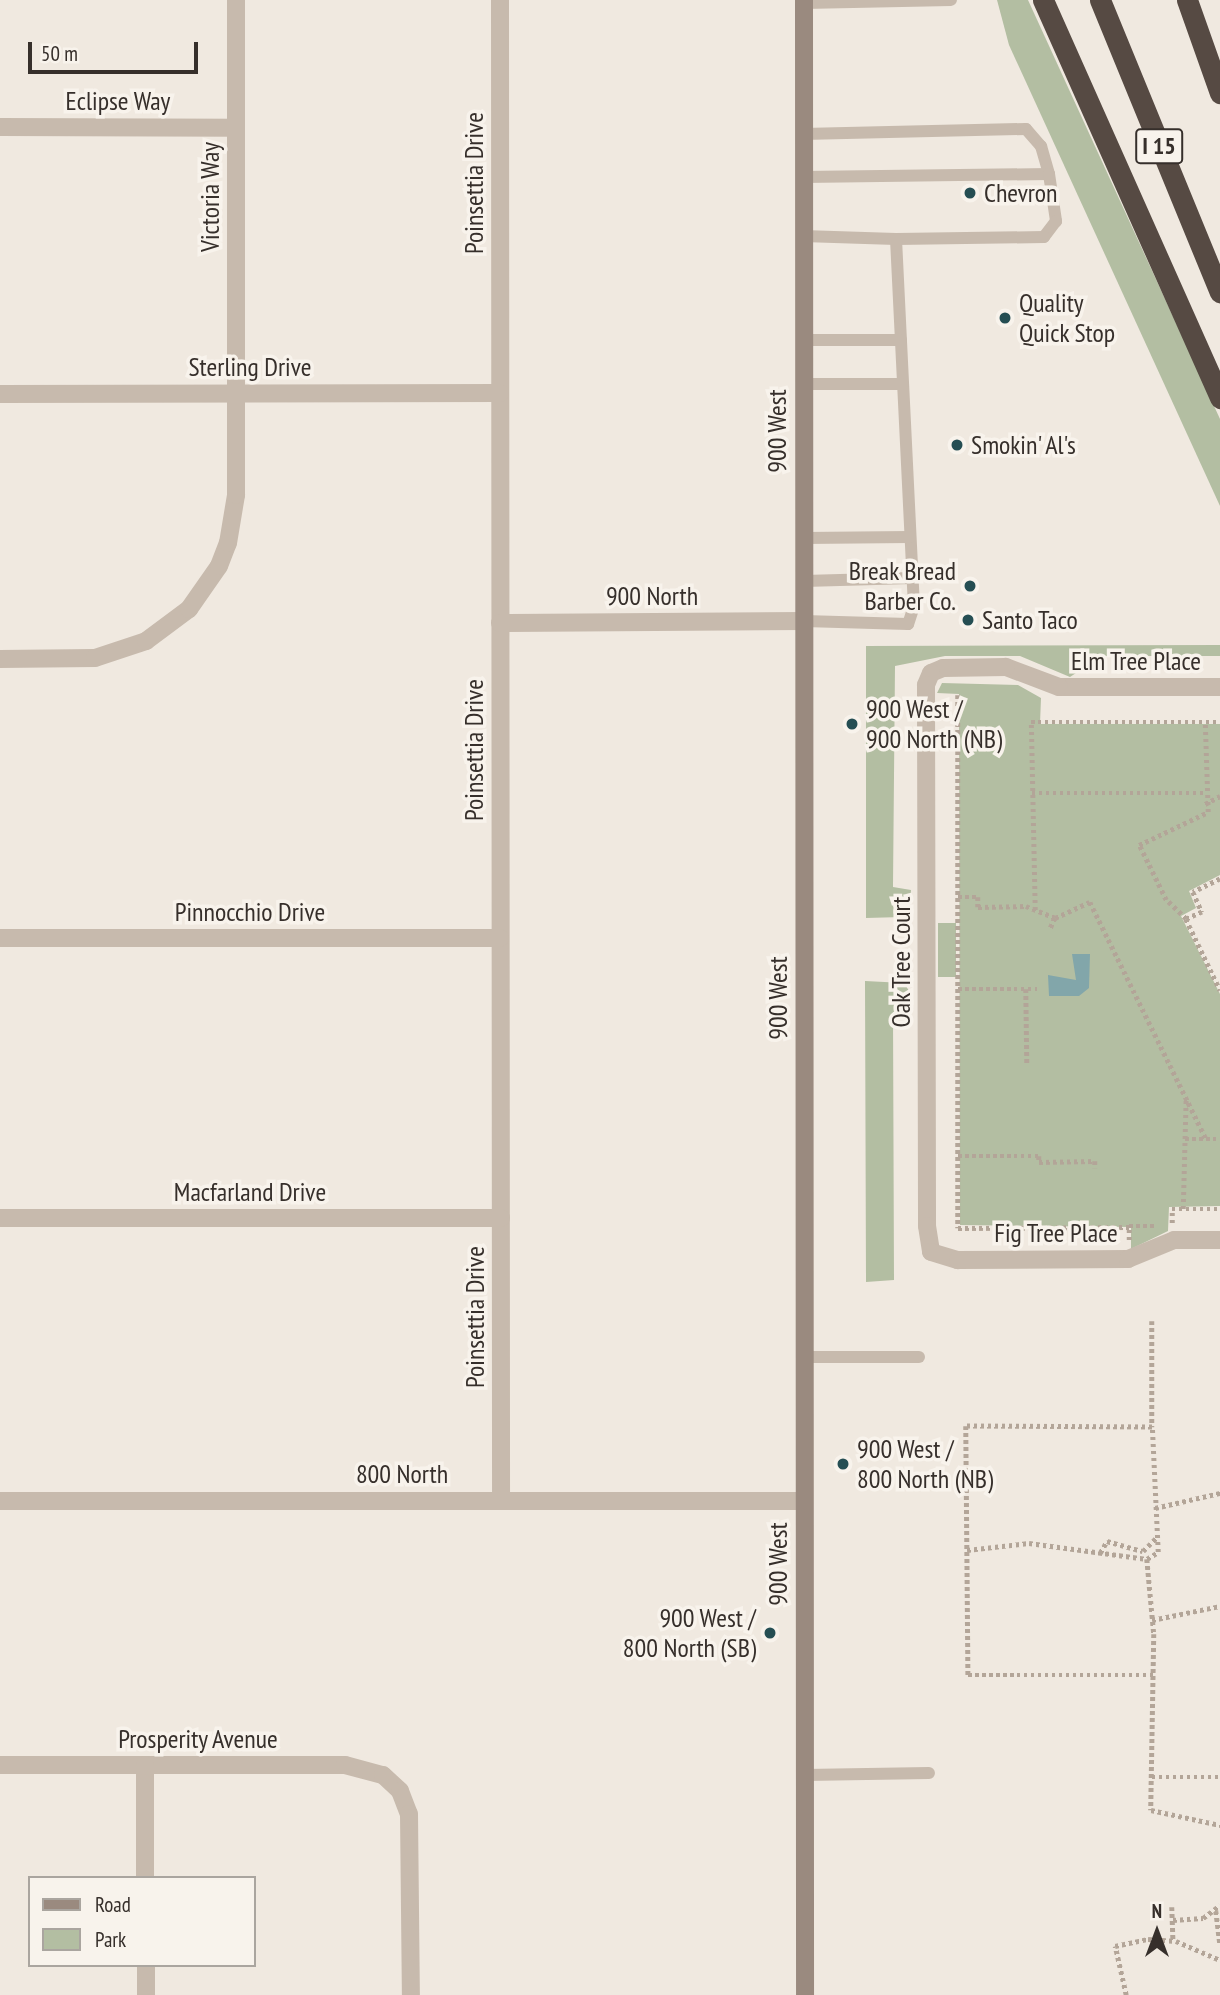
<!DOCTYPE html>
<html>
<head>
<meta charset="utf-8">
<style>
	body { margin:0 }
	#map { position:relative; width:1220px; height:1995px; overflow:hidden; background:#f0e9e0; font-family:"PT Sans Narrow",sans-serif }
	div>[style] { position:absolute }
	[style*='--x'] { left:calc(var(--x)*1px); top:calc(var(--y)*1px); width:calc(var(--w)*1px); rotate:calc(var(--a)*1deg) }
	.green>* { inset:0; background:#b3bea2; transform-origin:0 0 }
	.water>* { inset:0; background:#82a6aa }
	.path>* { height:4.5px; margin-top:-2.25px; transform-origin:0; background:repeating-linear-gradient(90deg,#b3a598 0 3.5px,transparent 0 7px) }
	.lane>* { height:12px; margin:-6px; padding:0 6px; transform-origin:6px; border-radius:6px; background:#c7baad }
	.street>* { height:18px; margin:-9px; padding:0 9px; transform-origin:9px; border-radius:9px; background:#c7baad }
	.secondary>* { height:18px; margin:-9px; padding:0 9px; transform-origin:9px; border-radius:9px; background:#9a8a7f }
	.highway>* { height:21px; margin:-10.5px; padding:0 10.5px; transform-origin:10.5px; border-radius:10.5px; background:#564a43 }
	.dots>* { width:19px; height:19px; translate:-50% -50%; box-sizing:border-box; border:4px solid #f8f3ec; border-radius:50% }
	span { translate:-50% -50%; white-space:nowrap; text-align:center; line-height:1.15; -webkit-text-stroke:7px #f8f3ec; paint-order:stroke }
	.shield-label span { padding:2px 5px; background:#f8f3ec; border:2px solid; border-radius:5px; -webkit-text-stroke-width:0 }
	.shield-label { font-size:24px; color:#362f2b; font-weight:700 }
	.street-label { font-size:26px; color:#362f2b }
	.poi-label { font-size:26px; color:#362f2b }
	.left { translate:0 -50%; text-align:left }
	.right { translate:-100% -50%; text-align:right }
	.legend { position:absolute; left:28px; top:1876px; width:228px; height:91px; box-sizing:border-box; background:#f8f3ec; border:2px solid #aaa59f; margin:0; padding:9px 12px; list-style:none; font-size:21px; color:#362f2b }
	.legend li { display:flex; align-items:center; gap:14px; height:35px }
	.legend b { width:35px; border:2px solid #aaa59f }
	.north { position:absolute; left:1122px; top:1897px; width:70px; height:70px; -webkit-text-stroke:5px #f8f3ec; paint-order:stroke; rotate:0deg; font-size:19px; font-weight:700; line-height:28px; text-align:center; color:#362f2b }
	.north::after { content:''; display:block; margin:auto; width:24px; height:32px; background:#362f2b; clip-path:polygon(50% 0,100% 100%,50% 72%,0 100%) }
	.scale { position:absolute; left:28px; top:42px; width:170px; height:32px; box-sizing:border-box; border:4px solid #362f2b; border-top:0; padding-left:9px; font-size:21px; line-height:24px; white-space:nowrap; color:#362f2b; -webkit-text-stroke:5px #f8f3ec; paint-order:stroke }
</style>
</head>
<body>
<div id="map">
	<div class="green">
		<div style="clip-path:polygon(997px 0,1028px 0,1220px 419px,1220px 506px,1009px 45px)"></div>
		<div style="clip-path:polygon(1220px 645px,1220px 656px,1077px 656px,1076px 673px,1070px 677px,1020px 656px,945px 656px,895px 666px,893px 887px,911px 890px,910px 908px,902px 917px,866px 918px,866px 646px)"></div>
		<div style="clip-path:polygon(942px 683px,1018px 685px,1041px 698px,1040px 724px,1220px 724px,1220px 875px,1189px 891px,1196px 908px,1181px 916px,1220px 994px,1220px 1206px,1169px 1207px,1168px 1231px,1131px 1249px,1131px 1227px,960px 1225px,959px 694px,937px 693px)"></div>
		<div style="left:938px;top:923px;width:18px;height:54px"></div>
		<div style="clip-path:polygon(865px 981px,904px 983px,911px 994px,911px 1009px,893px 1012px,894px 1280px,866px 1282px)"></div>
	</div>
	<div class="water">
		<div style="clip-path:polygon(1072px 954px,1090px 954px,1089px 988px,1079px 996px,1049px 996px,1048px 975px,1076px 980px)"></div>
	</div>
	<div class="path">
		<div style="--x:958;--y:695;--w:533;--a:90"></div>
		<div style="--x:958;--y:1228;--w:171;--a:-0.3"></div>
		<div style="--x:1032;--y:793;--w:173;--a:0"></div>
		<div style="--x:1205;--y:804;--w:17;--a:-28"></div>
		<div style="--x:1220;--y:879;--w:30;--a:154"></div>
		<div style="--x:1193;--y:892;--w:22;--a:66"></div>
		<div style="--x:1202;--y:912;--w:17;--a:156"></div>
		<div style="--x:1186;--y:919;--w:79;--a:64.4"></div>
		<div style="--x:958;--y:897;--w:20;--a:0"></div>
		<div style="--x:978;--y:897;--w:10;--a:90"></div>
		<div style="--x:978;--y:907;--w:48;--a:-1.2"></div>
		<div style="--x:1026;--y:906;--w:31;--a:22"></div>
		<div style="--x:1055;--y:918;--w:12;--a:114"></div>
		<div style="--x:1035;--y:910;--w:188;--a:-91.2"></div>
		<div style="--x:1031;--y:722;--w:189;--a:0"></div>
		<div style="--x:1055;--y:918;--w:38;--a:-25"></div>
		<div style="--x:1090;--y:902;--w:264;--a:63.9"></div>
		<div style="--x:1186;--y:919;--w:28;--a:-136"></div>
		<div style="--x:1166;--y:900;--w:61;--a:-116.1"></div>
		<div style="--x:1139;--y:845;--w:76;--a:-25.6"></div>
		<div style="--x:1208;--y:812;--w:90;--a:-91.9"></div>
		<div style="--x:958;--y:989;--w:79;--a:0"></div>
		<div style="--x:1026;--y:989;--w:75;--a:89.2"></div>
		<div style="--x:1185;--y:1139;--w:35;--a:0"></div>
		<div style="--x:958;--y:1156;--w:81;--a:0"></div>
		<div style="--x:1039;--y:1156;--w:6;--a:90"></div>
		<div style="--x:1039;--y:1162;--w:56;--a:-1"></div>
		<div style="--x:1095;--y:1161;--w:7;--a:90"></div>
		<div style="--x:1183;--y:1209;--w:111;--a:-88.5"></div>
		<div style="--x:1172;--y:1223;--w:14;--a:-90"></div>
		<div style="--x:1172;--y:1209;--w:48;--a:0"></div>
		<div style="--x:1129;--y:1240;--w:14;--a:-90"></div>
		<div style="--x:1129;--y:1226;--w:26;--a:0"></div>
		<div style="--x:1152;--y:1321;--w:106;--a:90"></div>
		<div style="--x:1152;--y:1427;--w:186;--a:-179.7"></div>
		<div style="--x:966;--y:1426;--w:249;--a:89.5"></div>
		<div style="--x:968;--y:1675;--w:185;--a:0"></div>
		<div style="--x:1155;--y:1508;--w:67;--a:-13"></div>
		<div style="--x:967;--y:1550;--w:62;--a:-6.4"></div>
		<div style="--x:1029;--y:1543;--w:119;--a:7.7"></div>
		<div style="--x:1147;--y:1559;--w:75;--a:84.7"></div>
		<div style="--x:1154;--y:1634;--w:176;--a:91"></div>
		<div style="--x:1151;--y:1810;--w:71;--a:12.3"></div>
		<div style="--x:1100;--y:1553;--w:14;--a:-60"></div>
		<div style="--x:1107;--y:1541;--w:37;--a:16"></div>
		<div style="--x:1143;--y:1551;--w:20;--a:-45"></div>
		<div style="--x:1147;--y:1559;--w:13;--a:-32"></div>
		<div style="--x:1158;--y:1552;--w:125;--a:-92.7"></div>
		<div style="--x:1152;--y:1620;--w:69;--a:-11.6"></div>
		<div style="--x:1152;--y:1777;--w:68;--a:0"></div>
		<div style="--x:1172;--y:1907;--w:34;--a:88"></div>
		<div style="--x:1216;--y:1911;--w:32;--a:83"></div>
		<div style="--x:1173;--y:1920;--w:30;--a:-4"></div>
		<div style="--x:1203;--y:1918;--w:21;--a:-37"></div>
		<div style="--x:1126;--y:1995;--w:50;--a:-102.7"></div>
		<div style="--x:1115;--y:1946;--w:34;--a:-12"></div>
		<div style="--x:1148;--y:1939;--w:28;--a:4"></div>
		<div style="--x:1176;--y:1941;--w:48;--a:23.4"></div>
	</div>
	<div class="lane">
		<div style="--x:804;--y:3;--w:147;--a:-1.2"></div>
		<div style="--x:803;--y:134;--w:223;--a:-1.3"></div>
		<div style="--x:1026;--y:129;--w:23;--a:49"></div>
		<div style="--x:1041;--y:146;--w:29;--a:74"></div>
		<div style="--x:803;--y:177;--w:246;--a:-0.7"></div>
		<div style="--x:1049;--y:174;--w:48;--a:81.5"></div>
		<div style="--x:1056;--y:221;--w:20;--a:127"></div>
		<div style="--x:1044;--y:237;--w:148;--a:179.2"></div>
		<div style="--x:803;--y:236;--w:93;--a:1.8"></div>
		<div style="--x:896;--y:239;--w:367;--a:87.2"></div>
		<div style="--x:914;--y:606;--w:19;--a:108"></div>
		<div style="--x:908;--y:624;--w:104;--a:-178.3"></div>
		<div style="--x:803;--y:340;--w:98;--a:0"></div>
		<div style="--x:803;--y:384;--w:100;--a:0"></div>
		<div style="--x:804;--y:538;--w:106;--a:-0.5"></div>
		<div style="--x:804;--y:581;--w:108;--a:-1.6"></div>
		<div style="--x:804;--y:1357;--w:115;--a:0"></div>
		<div style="--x:805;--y:1775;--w:124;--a:-0.9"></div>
	</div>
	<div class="street">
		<div style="--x:500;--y:0;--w:1501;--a:89.96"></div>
		<div style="--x:0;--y:127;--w:236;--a:0.2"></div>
		<div style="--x:0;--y:394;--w:500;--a:-0.11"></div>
		<div style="--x:500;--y:623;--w:304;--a:-0.4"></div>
		<div style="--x:0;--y:659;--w:95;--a:-0.6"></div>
		<div style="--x:95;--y:658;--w:54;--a:-18.4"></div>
		<div style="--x:146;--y:641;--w:54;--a:-36.7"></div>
		<div style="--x:189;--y:609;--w:52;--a:-55.1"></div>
		<div style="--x:219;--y:566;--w:25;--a:-69"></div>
		<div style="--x:228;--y:543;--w:49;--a:-80.5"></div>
		<div style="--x:236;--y:495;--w:495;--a:-90"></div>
		<div style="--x:1220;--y:687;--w:161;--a:180"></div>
		<div style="--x:1059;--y:687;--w:57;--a:-159.3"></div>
		<div style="--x:1006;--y:667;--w:63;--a:179.1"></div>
		<div style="--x:943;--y:668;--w:13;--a:157"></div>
		<div style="--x:931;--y:673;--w:13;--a:113"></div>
		<div style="--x:926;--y:685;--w:541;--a:89.89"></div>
		<div style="--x:927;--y:1226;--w:26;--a:81"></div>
		<div style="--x:931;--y:1252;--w:28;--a:17"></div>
		<div style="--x:958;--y:1260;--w:170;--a:-0.3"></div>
		<div style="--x:1128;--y:1259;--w:50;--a:-22.4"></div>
		<div style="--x:1174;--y:1240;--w:46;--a:0"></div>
		<div style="--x:0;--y:938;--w:500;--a:0"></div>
		<div style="--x:0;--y:1218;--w:501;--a:0"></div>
		<div style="--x:0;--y:1501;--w:804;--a:0"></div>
		<div style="--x:0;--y:1765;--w:345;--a:0"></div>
		<div style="--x:345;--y:1765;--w:39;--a:15"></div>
		<div style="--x:383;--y:1775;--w:23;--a:43"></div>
		<div style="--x:400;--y:1791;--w:25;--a:69"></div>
		<div style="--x:409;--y:1814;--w:181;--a:89.4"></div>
		<div style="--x:145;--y:1765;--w:113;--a:90"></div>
		<div style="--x:146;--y:1965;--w:30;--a:90"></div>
	</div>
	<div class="secondary">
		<div style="--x:804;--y:0;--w:1995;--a:89.97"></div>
	</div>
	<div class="highway">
		<div style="--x:1043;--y:0;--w:436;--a:66"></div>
		<div style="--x:1100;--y:0;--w:316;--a:67.7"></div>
		<div style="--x:1187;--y:0;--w:99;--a:70.5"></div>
	</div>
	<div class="dots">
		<div style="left:970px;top:193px;background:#254e53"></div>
		<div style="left:1005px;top:318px;background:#254e53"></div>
		<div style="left:957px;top:445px;background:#254e53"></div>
		<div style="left:970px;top:586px;background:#254e53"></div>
		<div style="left:968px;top:620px;background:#254e53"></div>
		<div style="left:852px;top:724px;background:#254e53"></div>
		<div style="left:843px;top:1464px;background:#254e53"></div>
		<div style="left:770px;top:1633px;background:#254e53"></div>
	</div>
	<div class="shield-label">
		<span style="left:1159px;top:146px">I 15</span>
	</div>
	<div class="street-label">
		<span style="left:118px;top:101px">Eclipse Way</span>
		<span style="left:474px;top:183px;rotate:-90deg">Poinsettia Drive</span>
		<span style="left:210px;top:197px;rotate:-90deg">Victoria Way</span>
		<span style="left:250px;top:367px">Sterling Drive</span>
		<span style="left:777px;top:431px;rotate:-90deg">900 West</span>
		<span style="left:652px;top:596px">900 North</span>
		<span style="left:1136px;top:661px">Elm Tree Place</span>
		<span style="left:474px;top:750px;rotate:-90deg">Poinsettia Drive</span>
		<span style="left:250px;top:912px">Pinnocchio Drive</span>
		<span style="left:901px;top:962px;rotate:-90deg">Oak Tree Court</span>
		<span style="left:778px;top:998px;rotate:-90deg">900 West</span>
		<span style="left:250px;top:1192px">Macfarland Drive</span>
		<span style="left:1056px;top:1233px">Fig Tree Place</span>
		<span style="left:475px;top:1317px;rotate:-90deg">Poinsettia Drive</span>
		<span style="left:402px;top:1474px">800 North</span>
		<span style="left:778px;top:1564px;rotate:-90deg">900 West</span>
		<span style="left:198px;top:1739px">Prosperity Avenue</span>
	</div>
	<div class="poi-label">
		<span class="left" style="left:984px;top:193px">Chevron</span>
		<span class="left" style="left:1019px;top:318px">Quality<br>Quick Stop</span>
		<span class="left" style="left:971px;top:445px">Smokin' Al's</span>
		<span class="right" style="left:956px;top:586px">Break Bread<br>Barber Co.</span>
		<span class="left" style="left:982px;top:620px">Santo Taco</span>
		<span class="left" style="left:866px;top:724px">900 West /<br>900 North (NB)</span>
		<span class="left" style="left:857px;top:1464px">900 West /<br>800 North (NB)</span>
		<span class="right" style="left:756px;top:1633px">900 West /<br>800 North (SB)</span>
	</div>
	<ul class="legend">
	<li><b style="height:9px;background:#9a8a7f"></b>Road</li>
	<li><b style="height:19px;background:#b3bea2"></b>Park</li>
	</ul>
	<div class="north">N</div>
	<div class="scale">50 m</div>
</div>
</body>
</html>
